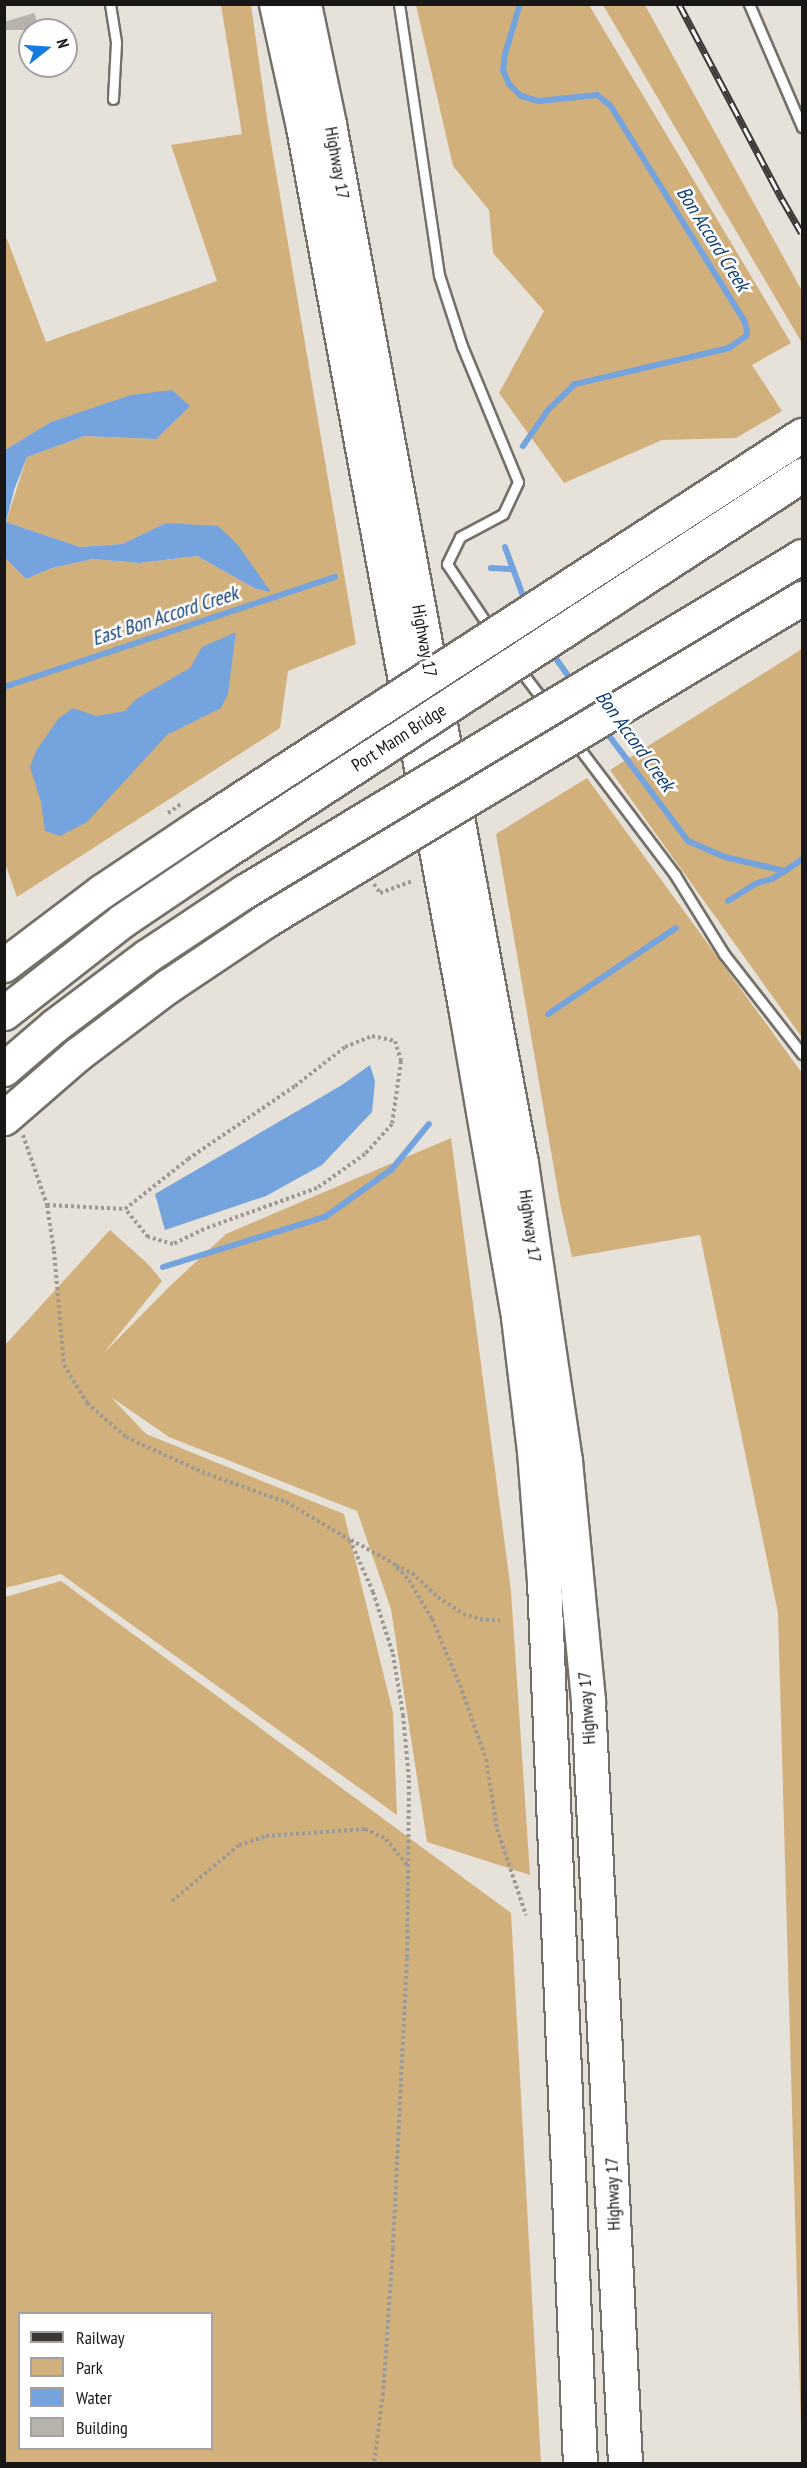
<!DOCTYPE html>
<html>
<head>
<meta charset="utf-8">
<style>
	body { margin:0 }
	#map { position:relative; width:807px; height:2468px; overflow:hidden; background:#e6e1d9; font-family:"PT Sans Narrow",sans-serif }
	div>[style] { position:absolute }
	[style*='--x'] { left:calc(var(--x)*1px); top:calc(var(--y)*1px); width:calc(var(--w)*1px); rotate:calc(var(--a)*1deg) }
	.green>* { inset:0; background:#d2b07c }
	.water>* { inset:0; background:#75a3dd }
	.stream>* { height:6px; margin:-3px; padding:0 3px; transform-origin:3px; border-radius:3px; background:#75a3dd }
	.building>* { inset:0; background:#b7b2ab }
	.path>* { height:4px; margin-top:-2px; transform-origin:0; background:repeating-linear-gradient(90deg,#9d9993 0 3px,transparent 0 6px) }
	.roads { filter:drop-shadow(2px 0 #747069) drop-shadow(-2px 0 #747069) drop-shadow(0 2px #747069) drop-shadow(0 -2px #747069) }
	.lane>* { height:9px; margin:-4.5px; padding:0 4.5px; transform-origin:4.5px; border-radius:4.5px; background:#fff }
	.highway>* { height:33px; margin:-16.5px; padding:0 16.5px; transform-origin:16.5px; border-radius:16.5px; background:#fff }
	.rail>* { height:7px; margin-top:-3.5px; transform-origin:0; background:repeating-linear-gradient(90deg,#fff 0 14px,#3a3734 0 28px); box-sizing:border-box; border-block:2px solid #3a3734 }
	.bridges { filter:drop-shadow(2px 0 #747069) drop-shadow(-2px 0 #747069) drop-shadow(0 2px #747069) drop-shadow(0 -2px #747069) }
	.highway-bridge>* { height:33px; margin:-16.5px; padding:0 16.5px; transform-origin:16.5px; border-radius:16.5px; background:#fff }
	span { translate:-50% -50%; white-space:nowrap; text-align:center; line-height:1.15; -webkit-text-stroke:5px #fff; paint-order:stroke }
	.street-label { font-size:18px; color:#191715 }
	.water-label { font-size:20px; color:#114075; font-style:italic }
	.frame { position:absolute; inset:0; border:6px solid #191715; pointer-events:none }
	.legend { position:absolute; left:18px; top:2312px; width:195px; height:138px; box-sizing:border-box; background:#fff; border:2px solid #a3a2a1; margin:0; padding:8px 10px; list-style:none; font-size:18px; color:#191715 }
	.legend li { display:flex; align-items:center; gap:12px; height:30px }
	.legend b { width:30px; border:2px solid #a3a2a1 }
	.north { position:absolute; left:18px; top:18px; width:60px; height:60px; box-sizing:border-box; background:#fff; border:2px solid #a3a2a1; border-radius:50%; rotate:73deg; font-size:16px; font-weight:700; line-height:24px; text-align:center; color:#191715 }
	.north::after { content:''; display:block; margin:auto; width:21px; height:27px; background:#167ae3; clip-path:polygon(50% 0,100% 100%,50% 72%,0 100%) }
</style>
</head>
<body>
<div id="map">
	<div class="green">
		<div style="clip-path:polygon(221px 5px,251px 5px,268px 125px,356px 644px,288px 671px,280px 728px,17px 897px,4px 860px,5px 558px,26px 579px,52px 568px,93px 559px,139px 563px,197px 556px,256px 589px,270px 591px,166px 523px,122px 544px,80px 547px,6px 522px,27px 457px,85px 436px,156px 439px,94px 408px,51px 422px,5px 450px,5px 239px,7px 239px,46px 342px,217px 281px,171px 145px,242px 134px)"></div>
		<div style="clip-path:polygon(416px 5px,589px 5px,791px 343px,752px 365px,782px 411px,736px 438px,662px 440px,564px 483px,499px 393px,544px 311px,493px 253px,489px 210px,453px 166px)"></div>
		<div style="clip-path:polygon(603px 5px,645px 5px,802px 291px,802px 343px)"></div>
		<div style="clip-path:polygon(802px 649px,802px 1035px,801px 1036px,610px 770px)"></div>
		<div style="clip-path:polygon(587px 778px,802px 1073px,802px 2463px,778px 1613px,700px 1235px,572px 1257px,560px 1203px,496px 834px)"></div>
		<div style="clip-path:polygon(451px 1138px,511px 1591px,530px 1875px,427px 1842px,391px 1609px,357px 1511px,169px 1437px,111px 1397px,146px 1434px,344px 1514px,393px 1713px,397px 1815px,61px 1574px,5px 1588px,5px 1345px,110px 1230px,148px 1264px,162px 1281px,103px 1354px,171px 1285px,226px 1234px)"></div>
		<div style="clip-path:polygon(evenodd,61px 1581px,511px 1913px,541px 2463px,5px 2463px,5px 1597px,61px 1581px,20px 2314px,212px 2314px,212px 2448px,20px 2448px,20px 2314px)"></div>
	</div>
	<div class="water">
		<div style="clip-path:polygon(172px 390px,190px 406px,156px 439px,85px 436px,27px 457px,14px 490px,6px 522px,80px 547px,122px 544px,166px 523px,218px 526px,237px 544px,271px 592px,256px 589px,197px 556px,139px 563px,93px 559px,52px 568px,26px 579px,5px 558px,5px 450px,51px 422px,131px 395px)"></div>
		<div style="clip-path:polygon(236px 632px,228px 694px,221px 708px,167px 735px,87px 822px,60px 836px,45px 831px,41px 802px,30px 767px,36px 751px,58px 719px,73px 708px,96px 716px,125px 711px,136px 699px,190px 668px,202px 647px)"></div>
		<div style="clip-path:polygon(370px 1065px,375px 1081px,372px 1112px,322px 1165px,266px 1196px,165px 1230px,155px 1194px,342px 1085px)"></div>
	</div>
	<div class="stream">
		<div style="--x:520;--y:4;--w:52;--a:106.7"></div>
		<div style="--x:505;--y:54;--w:16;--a:97"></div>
		<div style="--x:503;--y:70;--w:15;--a:67"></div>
		<div style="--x:509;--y:84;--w:17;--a:45"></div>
		<div style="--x:521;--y:96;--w:19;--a:16"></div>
		<div style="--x:539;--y:101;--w:58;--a:-5.9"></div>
		<div style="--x:597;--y:95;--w:16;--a:38"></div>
		<div style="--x:610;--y:105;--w:253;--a:58.1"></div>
		<div style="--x:744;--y:320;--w:10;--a:73"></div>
		<div style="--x:747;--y:330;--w:6;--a:99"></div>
		<div style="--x:746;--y:336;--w:21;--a:145"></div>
		<div style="--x:729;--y:348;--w:158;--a:166.8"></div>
		<div style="--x:575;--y:384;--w:37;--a:136"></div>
		<div style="--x:548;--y:410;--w:44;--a:124.8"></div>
		<div style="--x:505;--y:547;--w:61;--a:69.8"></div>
		<div style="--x:491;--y:568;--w:22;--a:3"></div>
		<div style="--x:550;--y:650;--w:40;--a:55.1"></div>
		<div style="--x:4;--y:687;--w:349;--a:-18.4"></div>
		<div style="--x:604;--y:729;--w:140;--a:53.1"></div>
		<div style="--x:688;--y:841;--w:40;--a:23.4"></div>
		<div style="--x:725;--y:857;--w:62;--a:13.1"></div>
		<div style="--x:785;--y:871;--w:21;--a:-35"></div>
		<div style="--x:728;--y:901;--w:34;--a:-32"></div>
		<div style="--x:757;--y:883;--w:16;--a:-15"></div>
		<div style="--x:772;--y:879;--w:15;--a:-32"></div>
		<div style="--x:548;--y:1014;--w:154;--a:-33.9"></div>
		<div style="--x:163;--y:1267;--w:170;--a:-17.2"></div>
		<div style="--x:325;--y:1217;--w:82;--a:-35.6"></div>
		<div style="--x:392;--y:1169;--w:58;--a:-50.6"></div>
	</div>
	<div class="building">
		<div style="clip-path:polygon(34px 13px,40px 30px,4px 30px,4px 22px)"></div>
	</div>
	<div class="path">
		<div style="--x:168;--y:813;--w:16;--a:-35"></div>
		<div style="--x:374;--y:884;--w:11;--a:56"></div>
		<div style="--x:380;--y:893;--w:33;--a:-20"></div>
		<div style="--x:23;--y:1135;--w:74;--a:71.1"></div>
		<div style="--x:47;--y:1205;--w:47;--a:81.3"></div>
		<div style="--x:54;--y:1251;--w:114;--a:85"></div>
		<div style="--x:64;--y:1365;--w:44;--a:58.8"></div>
		<div style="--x:87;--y:1403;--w:52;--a:41.1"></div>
		<div style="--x:126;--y:1437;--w:84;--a:24.7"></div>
		<div style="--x:202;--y:1472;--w:89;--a:19.7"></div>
		<div style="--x:286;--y:1502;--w:74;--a:30.7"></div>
		<div style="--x:350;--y:1540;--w:57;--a:66.1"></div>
		<div style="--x:373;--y:1592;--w:65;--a:72.1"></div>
		<div style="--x:393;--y:1654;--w:62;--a:80.7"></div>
		<div style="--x:403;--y:1715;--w:65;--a:84.7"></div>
		<div style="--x:409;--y:1780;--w:178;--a:90.6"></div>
		<div style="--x:407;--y:1958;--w:290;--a:92.8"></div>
		<div style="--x:393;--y:2248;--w:145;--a:93.9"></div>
		<div style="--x:383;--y:2393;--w:72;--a:97.2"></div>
		<div style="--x:47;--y:1205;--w:78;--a:2.9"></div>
		<div style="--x:125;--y:1209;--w:80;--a:-38.4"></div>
		<div style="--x:188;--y:1159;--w:130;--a:-34.3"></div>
		<div style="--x:295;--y:1086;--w:63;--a:-38"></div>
		<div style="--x:345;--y:1047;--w:29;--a:-22"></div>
		<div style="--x:372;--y:1036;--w:24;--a:12"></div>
		<div style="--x:395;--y:1041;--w:21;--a:73"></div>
		<div style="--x:401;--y:1061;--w:64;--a:98.1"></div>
		<div style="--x:392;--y:1124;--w:40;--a:132"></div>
		<div style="--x:365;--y:1154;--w:59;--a:144.7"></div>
		<div style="--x:317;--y:1188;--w:120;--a:160.1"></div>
		<div style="--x:204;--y:1229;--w:34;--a:154"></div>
		<div style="--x:173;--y:1244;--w:26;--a:-164"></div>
		<div style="--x:148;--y:1237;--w:36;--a:-129"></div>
		<div style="--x:351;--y:1540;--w:48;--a:28.7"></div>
		<div style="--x:393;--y:1563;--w:23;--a:47"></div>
		<div style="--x:409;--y:1580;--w:45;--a:59.5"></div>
		<div style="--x:432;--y:1619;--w:72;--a:67"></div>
		<div style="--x:460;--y:1685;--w:78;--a:70.6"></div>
		<div style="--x:486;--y:1759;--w:71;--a:81.1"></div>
		<div style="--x:497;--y:1829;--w:91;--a:71.4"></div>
		<div style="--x:396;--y:1565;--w:18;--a:27"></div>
		<div style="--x:412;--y:1573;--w:35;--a:43"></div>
		<div style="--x:438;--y:1597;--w:30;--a:34"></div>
		<div style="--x:463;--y:1614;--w:18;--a:16"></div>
		<div style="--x:480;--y:1619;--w:20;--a:6"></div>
		<div style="--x:172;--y:1901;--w:87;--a:-39.9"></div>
		<div style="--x:239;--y:1845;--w:28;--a:-18"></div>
		<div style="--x:266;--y:1836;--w:99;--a:-4"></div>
		<div style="--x:365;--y:1829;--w:23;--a:25"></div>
		<div style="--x:386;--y:1839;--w:36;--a:51"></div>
	</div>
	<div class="roads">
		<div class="lane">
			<div style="--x:110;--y:4;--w:39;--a:81"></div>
			<div style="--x:116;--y:43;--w:56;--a:93.1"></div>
			<div style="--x:399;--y:4;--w:274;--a:81.6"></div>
			<div style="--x:439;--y:275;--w:75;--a:72.1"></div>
			<div style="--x:462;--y:346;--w:147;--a:67.6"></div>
			<div style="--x:518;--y:482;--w:35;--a:115"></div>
			<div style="--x:503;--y:514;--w:49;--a:151.9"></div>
			<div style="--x:460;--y:537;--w:30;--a:116"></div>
			<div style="--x:447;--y:564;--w:94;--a:56.3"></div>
			<div style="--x:499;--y:642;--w:292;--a:52.9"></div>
			<div style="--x:675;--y:875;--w:93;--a:58.2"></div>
			<div style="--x:724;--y:954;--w:127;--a:52"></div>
			<div style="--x:749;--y:4;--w:134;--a:66.7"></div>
		</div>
		<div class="highway">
			<div style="--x:276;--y:4;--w:126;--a:77.6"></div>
			<div style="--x:303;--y:127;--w:900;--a:79.56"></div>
			<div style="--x:466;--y:1012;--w:309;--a:80.3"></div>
			<div style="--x:518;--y:1317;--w:135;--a:83.2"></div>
			<div style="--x:534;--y:1451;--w:129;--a:85.6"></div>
			<div style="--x:544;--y:1580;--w:885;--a:87.67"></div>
			<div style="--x:304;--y:4;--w:123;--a:78.2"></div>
			<div style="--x:329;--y:124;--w:1057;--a:79.53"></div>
			<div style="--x:521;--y:1163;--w:301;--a:81.6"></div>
			<div style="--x:565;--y:1461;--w:241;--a:84.5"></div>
			<div style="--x:588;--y:1701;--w:764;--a:87.22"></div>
		</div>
	</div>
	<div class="rail">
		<div style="--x:679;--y:4;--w:221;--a:62.2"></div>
		<div style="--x:782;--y:199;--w:39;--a:60"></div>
	</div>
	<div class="bridges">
		<div class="highway-bridge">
			<div style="--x:4;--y:965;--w:123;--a:-37.1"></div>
			<div style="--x:102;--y:891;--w:120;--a:-33.8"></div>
			<div style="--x:202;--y:824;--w:715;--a:-32.96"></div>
			<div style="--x:4;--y:1013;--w:151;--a:-38"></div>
			<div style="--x:123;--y:920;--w:118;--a:-34"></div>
			<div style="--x:221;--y:854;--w:694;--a:-33.12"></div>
			<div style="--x:4;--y:1069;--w:66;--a:-40.7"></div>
			<div style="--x:54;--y:1026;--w:116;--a:-37"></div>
			<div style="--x:147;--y:956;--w:118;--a:-33.6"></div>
			<div style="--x:245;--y:891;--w:650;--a:-31.02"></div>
			<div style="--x:4;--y:1118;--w:98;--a:-40.9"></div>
			<div style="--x:78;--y:1054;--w:113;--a:-37.1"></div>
			<div style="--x:168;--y:986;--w:117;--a:-33.8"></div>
			<div style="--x:265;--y:921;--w:627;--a:-31.03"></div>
		</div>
	</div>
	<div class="street-label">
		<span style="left:337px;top:163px;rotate:80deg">Highway 17</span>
		<span style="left:424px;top:641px;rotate:80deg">Highway 17</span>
		<span style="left:399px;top:738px;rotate:-33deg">Port Mann Bridge</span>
		<span style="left:530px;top:1226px;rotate:82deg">Highway 17</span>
		<span style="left:587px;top:1708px;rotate:-94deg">Highway 17</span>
		<span style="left:613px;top:2194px;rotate:-92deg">Highway 17</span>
	</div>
	<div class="water-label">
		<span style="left:713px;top:239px;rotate:58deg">Bon Accord Creek</span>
		<span style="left:165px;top:616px;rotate:-18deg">East Bon Accord Creek</span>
		<span style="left:635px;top:741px;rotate:54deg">Bon Accord Creek</span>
	</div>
	<div class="frame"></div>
	<ul class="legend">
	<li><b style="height:8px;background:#3a3734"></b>Railway</li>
	<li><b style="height:16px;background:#d2b07c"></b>Park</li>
	<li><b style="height:16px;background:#75a3dd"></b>Water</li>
	<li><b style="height:16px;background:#b7b2ab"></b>Building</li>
	</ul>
	<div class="north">N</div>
</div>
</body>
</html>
